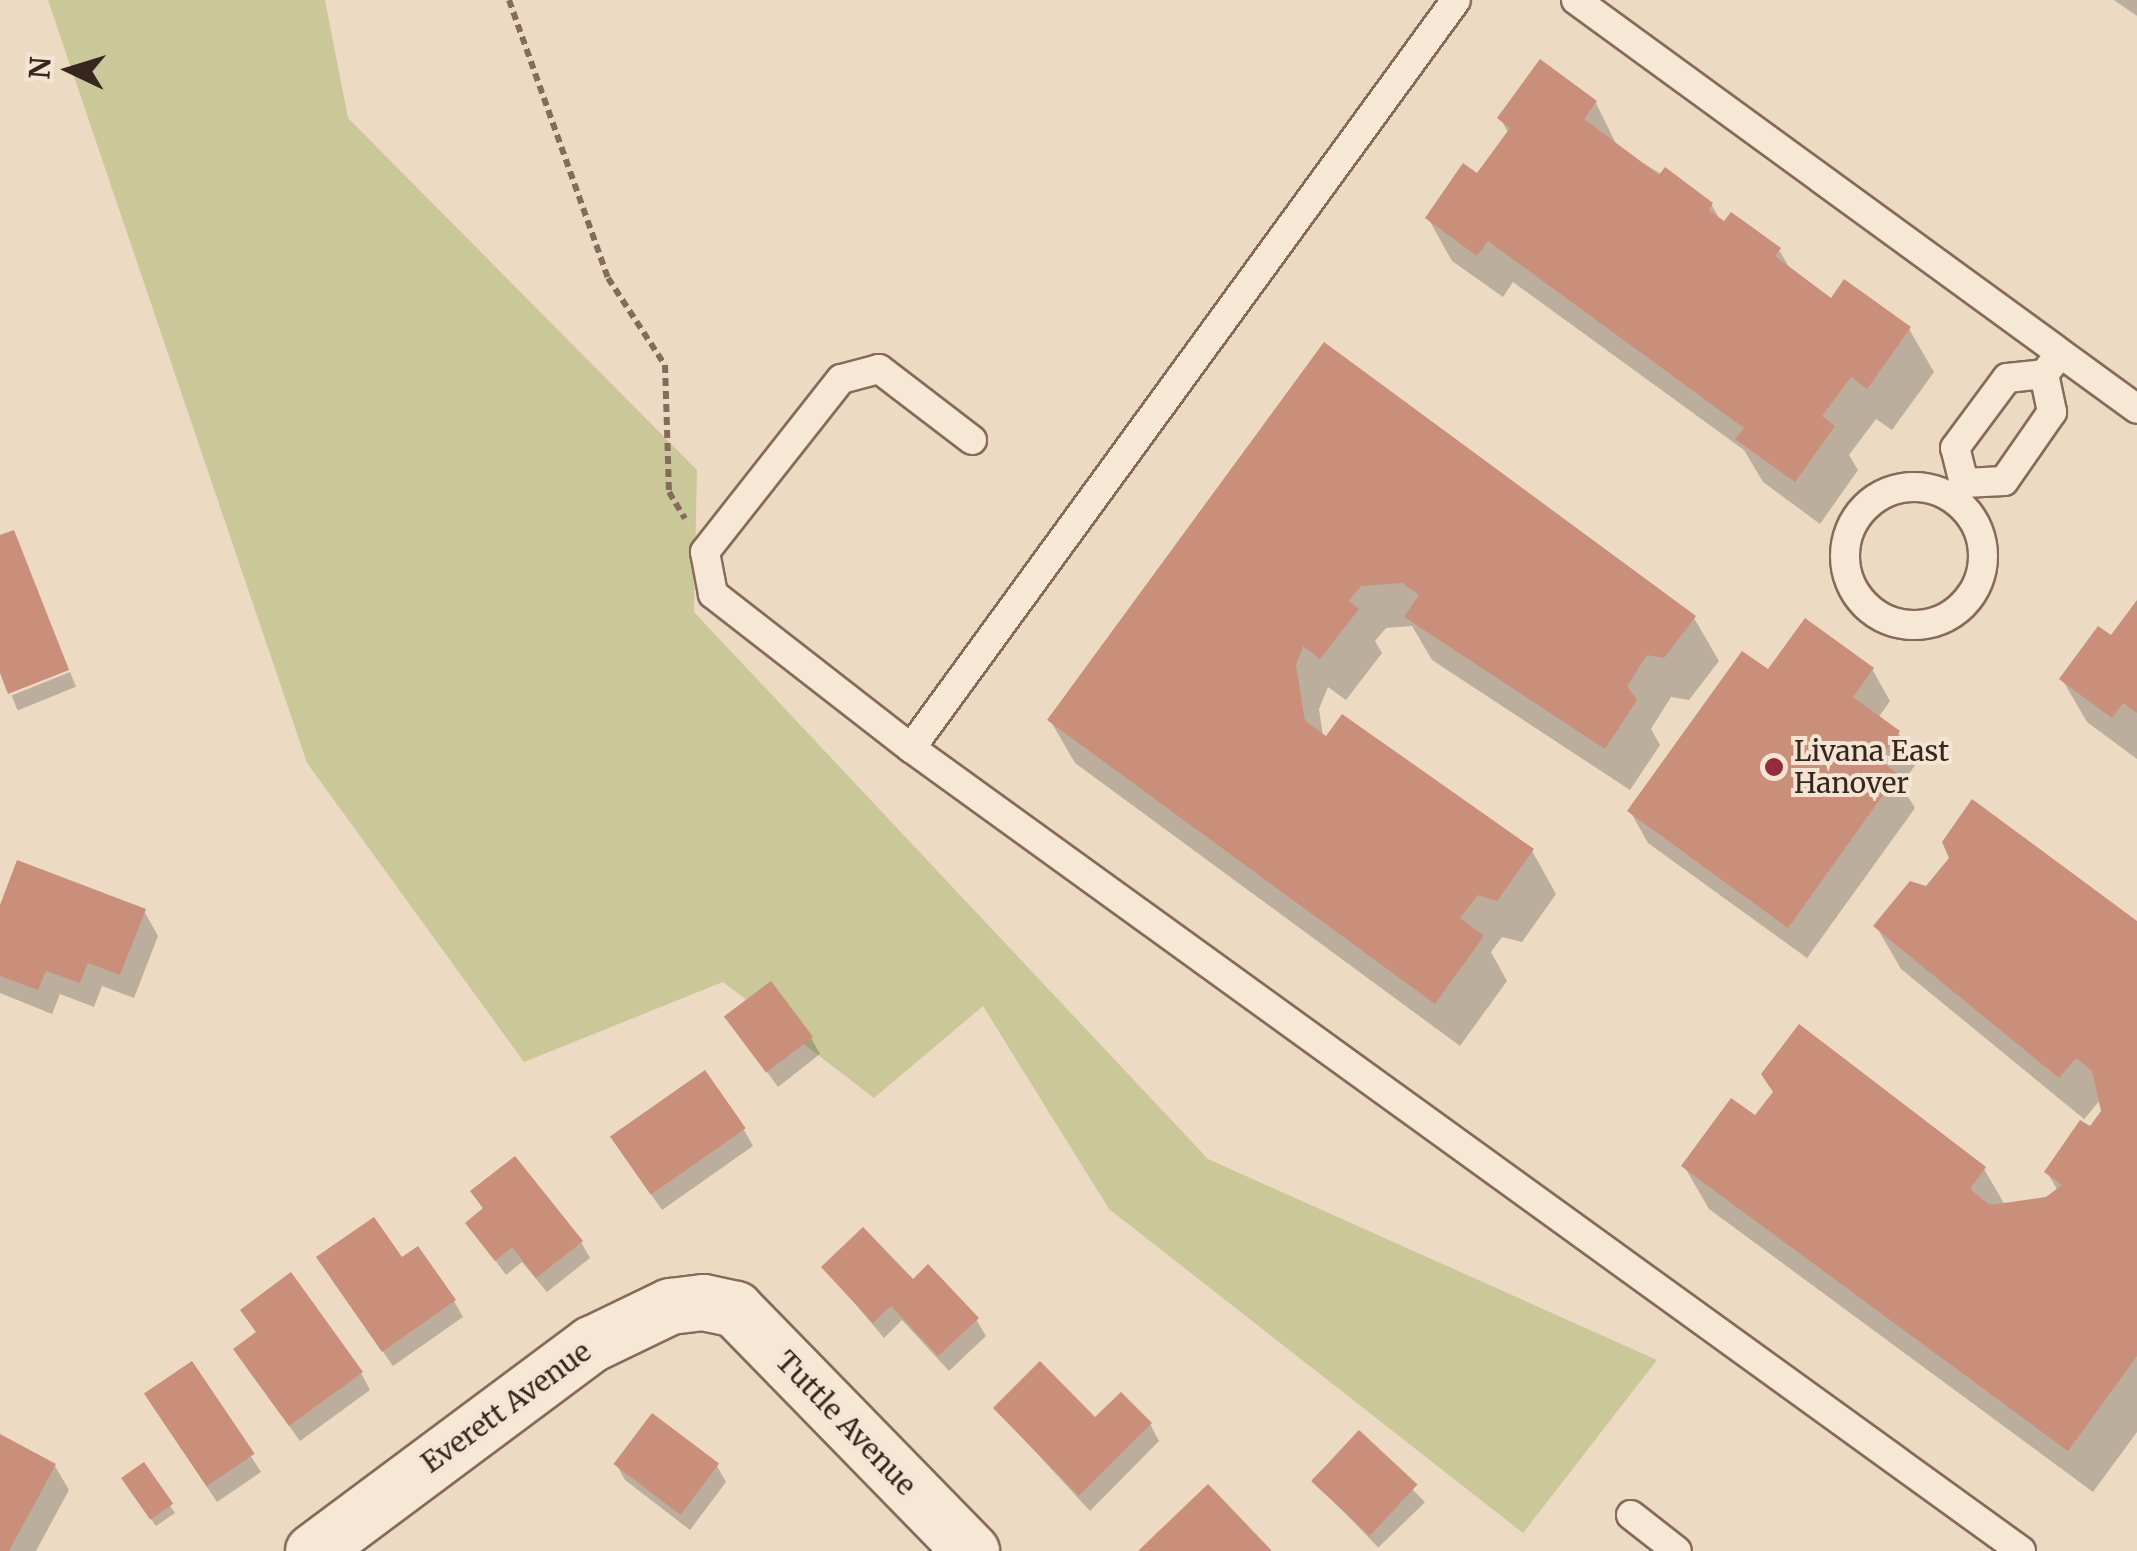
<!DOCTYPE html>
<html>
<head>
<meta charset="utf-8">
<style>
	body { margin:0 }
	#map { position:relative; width:2137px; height:1551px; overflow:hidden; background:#ecdac3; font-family:Merriweather,serif }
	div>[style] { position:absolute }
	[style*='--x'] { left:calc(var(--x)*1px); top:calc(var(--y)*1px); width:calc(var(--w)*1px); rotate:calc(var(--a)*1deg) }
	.green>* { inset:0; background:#cac898 }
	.shadow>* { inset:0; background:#0003; transform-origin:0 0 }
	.building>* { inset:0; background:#c98f7b; transform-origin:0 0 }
	.path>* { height:6px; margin-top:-3px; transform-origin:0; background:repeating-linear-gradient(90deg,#866b5b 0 8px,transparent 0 13px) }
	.roads { filter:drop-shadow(2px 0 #866b5b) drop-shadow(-2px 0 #866b5b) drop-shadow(0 2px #866b5b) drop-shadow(0 -2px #866b5b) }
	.service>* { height:28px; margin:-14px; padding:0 14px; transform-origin:14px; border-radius:14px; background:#f7e8d6 }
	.service>.ring { margin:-14px; padding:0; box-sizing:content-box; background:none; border:28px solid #f7e8d6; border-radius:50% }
	.minor>* { height:55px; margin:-27.5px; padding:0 27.5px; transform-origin:27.5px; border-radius:27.5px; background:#f7e8d6 }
	.dots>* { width:28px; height:28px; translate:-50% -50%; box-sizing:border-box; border:5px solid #f4e5d3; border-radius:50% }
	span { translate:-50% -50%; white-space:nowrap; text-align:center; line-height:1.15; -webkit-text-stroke:8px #f4e5d3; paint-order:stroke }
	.poi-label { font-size:28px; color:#36261e }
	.left { translate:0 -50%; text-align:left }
	.street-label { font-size:28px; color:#36261e }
	.north { position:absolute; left:20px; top:20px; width:100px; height:100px; -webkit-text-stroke:8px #f4e5d3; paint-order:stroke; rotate:274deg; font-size:28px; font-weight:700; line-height:40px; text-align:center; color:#36261e }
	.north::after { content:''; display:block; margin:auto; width:35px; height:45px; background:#36261e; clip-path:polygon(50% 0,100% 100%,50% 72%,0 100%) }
</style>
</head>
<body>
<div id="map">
	<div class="green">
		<div style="clip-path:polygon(48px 0,325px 0,348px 118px,697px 470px,694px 612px,1208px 1159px,1657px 1360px,1523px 1533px,1109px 1209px,983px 1006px,874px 1098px,723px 982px,524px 1062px,307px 763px)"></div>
	</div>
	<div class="shadow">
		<div style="clip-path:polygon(2114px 0,2137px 0,2137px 16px)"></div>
		<div style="clip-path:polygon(1596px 103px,1618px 148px,1711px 204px,1722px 223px,1779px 250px,1792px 272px,1832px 301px,1909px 329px,1934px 372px,1892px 430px,1876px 419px,1849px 455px,1858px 470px,1820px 524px,1763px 482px,1744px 450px,1513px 282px,1503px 297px,1452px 261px,1428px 218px,1477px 177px,1509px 134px,1500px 118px)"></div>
		<div style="clip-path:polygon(1324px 345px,1694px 618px,1719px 661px,1689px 700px,1671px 697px,1651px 729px,1660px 745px,1630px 790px,1432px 660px,1412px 626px,1386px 628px,1375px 641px,1382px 653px,1346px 700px,1328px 687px,1319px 709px,1323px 736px,1532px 851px,1556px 894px,1522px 942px,1502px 937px,1491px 952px,1507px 981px,1460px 1046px,1075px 763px,1050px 720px)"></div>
		<div style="clip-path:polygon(13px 533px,68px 667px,10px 691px,0 666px,0 538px)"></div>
		<div style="clip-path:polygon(2137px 604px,2137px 759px,2087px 722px,2062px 679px,2112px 639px)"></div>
		<div style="clip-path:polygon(1872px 669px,1890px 701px,1878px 718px,1898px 732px,1916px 764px,1901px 785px,1915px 808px,1807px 958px,1648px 843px,1630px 811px)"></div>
		<div style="left:70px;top:672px;width:16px;height:63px;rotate:68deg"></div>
		<div style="clip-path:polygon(144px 911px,158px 936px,134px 998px,102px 986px,94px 1007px,60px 994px,52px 1014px,0 993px,0 912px)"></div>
		<div style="clip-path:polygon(evenodd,2137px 924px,2137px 1432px,2093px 1492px,1709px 1209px,1684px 1166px,1756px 1119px,1984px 1169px,2005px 1205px,2047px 1199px,2058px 1191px,2047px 1172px,2084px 1119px,1901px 969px,1876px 926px,2137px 924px,2101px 1099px,2104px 1111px,2091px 1130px,2081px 1123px,2101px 1099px)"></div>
		<div style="clip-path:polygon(727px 1017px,811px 1038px,820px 1054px,778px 1087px)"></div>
		<div style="clip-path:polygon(744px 1130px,753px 1146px,662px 1210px,622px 1153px)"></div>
		<div style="clip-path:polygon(473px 1192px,581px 1242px,590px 1258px,547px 1292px,522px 1262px,506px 1275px,468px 1223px,484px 1211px)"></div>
		<div style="clip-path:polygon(401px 1261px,454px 1301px,463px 1317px,393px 1366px,329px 1274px)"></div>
		<div style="clip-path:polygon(824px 1267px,913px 1282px,976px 1319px,986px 1336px,949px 1371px,902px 1320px,884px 1338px)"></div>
		<div style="clip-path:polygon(192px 1365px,261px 1472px,217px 1502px,156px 1411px)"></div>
		<div style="clip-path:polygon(246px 1366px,361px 1373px,370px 1390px,300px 1441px)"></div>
		<div style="clip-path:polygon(996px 1409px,1150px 1424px,1159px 1441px,1090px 1511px)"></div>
		<div style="left:1359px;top:1434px;width:95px;height:65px;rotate:46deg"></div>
		<div style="clip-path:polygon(0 1436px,55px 1466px,69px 1490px,36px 1551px,0 1551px)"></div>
		<div style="clip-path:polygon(616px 1464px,717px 1466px,726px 1482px,690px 1530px,625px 1480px)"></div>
		<div style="clip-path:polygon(143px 1466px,175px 1513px,156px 1526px,128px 1486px)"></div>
	</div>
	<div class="building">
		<div style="clip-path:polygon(1540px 59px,1597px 101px,1584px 119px,1659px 175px,1665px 167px,1713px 203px,1709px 210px,1724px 221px,1731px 212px,1781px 248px,1775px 256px,1831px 298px,1844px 279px,1911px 327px,1867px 389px,1851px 377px,1822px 416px,1835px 426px,1795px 482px,1735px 439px,1744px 428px,1488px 241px,1477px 256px,1425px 218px,1463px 163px,1477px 173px,1510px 128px,1497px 118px)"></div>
		<div style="clip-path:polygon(1324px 342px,1696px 616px,1664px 658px,1647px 655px,1627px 686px,1637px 700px,1605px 749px,1404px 617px,1419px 595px,1402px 583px,1361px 586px,1349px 601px,1359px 609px,1320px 659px,1303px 646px,1296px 665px,1305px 721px,1326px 736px,1342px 714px,1534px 849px,1497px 901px,1478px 895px,1460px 918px,1484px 936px,1435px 1004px,1047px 720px)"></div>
		<div style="clip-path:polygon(14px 530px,69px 670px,8px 694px,0 673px,0 535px)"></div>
		<div style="clip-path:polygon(2137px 600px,2137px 713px,2123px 703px,2112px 718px,2059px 679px,2098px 626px,2111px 635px)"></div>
		<div style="clip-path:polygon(1805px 618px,1874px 668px,1853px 697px,1900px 731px,1879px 760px,1898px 774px,1788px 928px,1627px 811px,1742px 651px,1768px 669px)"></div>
		<div style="clip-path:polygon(1972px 799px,2137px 921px,2137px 1356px,2068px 1451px,1681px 1166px,1731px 1098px,1755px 1115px,1773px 1092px,1761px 1074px,1799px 1024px,1986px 1167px,1970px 1189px,1990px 1205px,2046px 1197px,2062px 1185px,2044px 1172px,2080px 1120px,2090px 1126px,2101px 1111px,2092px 1071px,2076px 1058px,2059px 1078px,1873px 926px,1910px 881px,1926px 886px,1949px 858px,1942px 842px)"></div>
		<div style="clip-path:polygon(17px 860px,146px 909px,120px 975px,88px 963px,80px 983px,46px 971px,38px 990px,0 976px,0 905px)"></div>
		<div style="left:771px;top:981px;width:70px;height:59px;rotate:53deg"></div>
		<div style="left:705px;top:1070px;width:71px;height:116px;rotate:55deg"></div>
		<div style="clip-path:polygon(515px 1156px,583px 1241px,536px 1278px,512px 1247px,495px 1261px,465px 1223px,483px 1208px,470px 1191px)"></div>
		<div style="clip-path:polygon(374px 1217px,402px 1257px,418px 1246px,456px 1300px,382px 1352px,316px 1257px)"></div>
		<div style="clip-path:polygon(863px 1227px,913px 1279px,928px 1264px,979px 1318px,938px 1356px,891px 1306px,873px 1323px,821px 1267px)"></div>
		<div style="clip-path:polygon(291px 1272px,363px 1372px,289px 1426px,233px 1349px,256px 1332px,240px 1310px)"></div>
		<div style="left:192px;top:1361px;width:112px;height:58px;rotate:56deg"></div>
		<div style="clip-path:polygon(1040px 1361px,1095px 1417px,1121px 1392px,1152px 1423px,1079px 1496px,993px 1408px)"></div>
		<div style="left:652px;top:1413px;width:84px;height:64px;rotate:37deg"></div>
		<div style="left:1359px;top:1430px;width:80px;height:70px;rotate:43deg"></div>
		<div style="clip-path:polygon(0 1434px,56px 1464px,9px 1551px,0 1551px)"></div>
		<div style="left:144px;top:1462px;width:51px;height:28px;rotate:55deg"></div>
		<div style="clip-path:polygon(1208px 1484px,1272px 1551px,1138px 1551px)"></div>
	</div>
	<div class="path">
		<div style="--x:509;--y:0;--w:295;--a:70.4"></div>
		<div style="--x:608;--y:278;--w:104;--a:56.8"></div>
		<div style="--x:665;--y:365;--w:127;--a:88.2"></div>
		<div style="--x:669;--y:492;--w:31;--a:59"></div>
	</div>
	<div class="roads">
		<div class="service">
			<div style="--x:1576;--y:0;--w:694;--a:36.09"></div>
			<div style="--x:2044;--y:374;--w:39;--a:78"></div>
			<div style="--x:2052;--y:412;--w:84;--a:124.8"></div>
			<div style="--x:2004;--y:481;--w:40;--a:177.1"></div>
			<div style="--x:1964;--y:483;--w:36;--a:-104"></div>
			<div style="--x:1955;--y:448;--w:87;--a:-53.4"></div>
			<div style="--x:2007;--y:378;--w:37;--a:-6"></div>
			<div style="--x:2044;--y:374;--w:26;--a:-51"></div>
			<div style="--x:972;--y:440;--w:117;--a:-142.6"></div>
			<div style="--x:879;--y:369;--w:39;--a:165"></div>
			<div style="--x:841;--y:379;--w:220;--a:128.2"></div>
			<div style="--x:705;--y:552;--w:43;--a:79.2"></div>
			<div style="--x:713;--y:594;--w:251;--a:37.9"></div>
			<div style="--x:911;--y:748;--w:1370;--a:35.88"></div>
			<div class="ring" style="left:1845px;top:487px;width:110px;height:110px"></div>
			<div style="--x:911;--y:748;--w:925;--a:-53.92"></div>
			<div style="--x:1631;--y:1515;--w:58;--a:38"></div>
		</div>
		<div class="minor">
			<div style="--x:313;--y:1551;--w:347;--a:-36.7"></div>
			<div style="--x:591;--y:1344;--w:88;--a:-25.7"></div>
			<div style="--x:670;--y:1306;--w:33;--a:-7"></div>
			<div style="--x:703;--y:1302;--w:33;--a:12"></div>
			<div style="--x:735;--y:1309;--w:338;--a:45.7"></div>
		</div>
	</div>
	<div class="dots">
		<div style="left:1774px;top:767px;background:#932d3d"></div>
	</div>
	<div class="poi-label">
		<span class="left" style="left:1794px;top:767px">Livana East<br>Hanover</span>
	</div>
	<div class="street-label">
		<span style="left:506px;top:1407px;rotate:-36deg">Everett Avenue</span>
		<span style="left:846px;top:1423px;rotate:46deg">Tuttle Avenue</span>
	</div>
	<div class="north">N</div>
</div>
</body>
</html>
